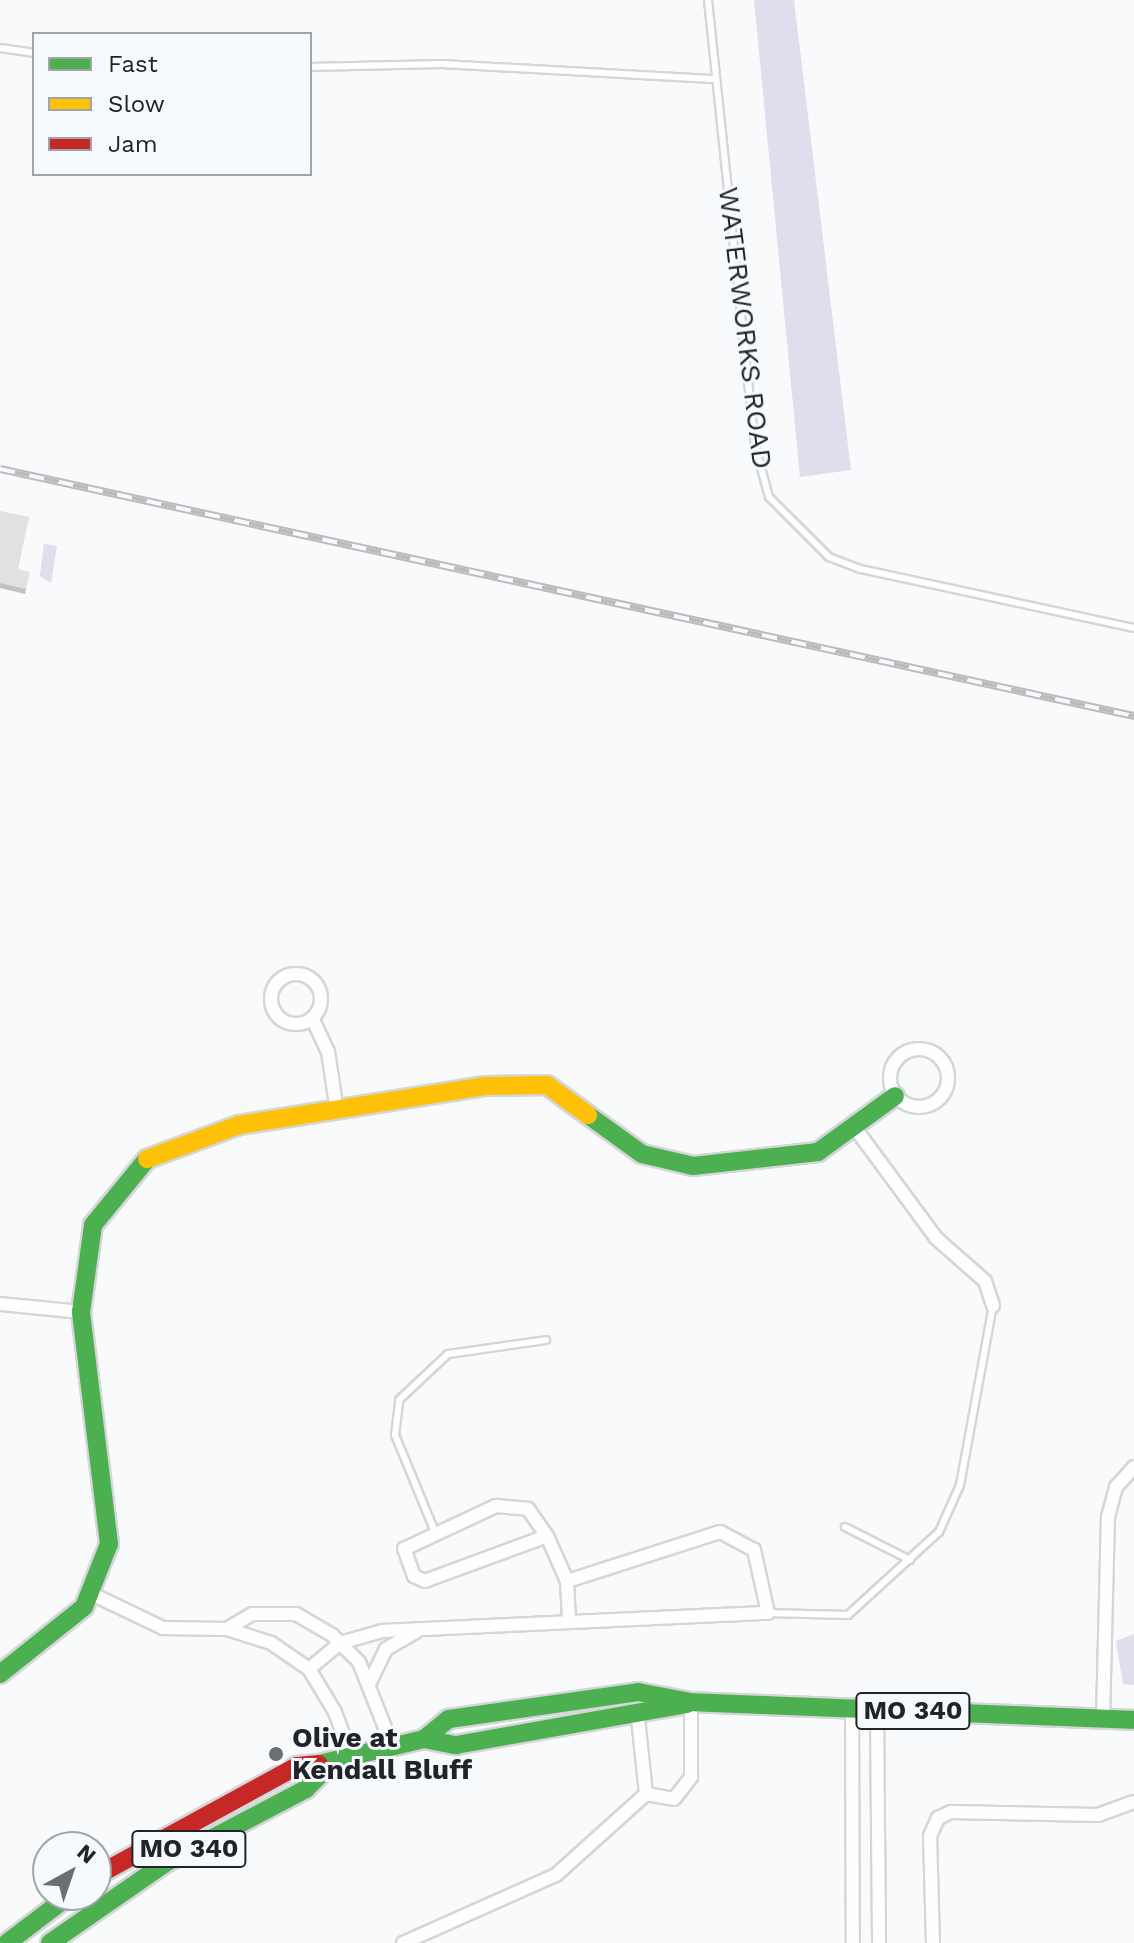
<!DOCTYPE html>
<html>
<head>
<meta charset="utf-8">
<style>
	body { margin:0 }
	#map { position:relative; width:1134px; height:1943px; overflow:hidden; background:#f8fafc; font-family:"Work Sans",sans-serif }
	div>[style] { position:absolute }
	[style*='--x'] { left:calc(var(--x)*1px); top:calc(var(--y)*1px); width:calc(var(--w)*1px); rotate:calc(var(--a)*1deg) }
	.green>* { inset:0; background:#e0dded }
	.roads { filter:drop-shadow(2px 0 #d4d6d8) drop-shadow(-2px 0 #d4d6d8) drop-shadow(0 2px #d4d6d8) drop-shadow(0 -2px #d4d6d8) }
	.lane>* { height:6px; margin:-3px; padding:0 3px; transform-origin:3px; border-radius:3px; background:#fefeff }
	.street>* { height:12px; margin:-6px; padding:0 6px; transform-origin:6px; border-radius:6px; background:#fefeff }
	.street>.ring { margin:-6px; padding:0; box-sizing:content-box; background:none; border:12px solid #fefeff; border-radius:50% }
	.fast>* { height:18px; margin:-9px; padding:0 9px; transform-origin:9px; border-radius:9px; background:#4caf50 }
	.slow>* { height:18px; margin:-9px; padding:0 9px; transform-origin:9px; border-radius:9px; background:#ffc107 }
	.jam>* { height:18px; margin:-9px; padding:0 9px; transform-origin:9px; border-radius:9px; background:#c62828 }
	.rail>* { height:8px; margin-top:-4px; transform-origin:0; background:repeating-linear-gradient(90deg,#f6fafe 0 15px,#bbb 0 30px); box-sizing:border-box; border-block:2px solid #bbb }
	.wall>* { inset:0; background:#c1c2c3 }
	.building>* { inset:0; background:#e0e1e3 }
	.dots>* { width:22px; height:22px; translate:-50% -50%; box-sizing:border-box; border:4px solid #f6fafe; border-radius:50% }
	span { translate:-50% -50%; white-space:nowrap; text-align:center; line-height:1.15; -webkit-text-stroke:6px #f6fafe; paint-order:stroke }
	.shield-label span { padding:2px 6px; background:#f6fafe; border:2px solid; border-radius:6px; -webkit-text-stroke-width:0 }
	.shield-label { font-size:26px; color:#212426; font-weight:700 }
	.street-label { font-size:28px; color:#212426 }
	.poi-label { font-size:28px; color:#212426; font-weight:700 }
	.left { translate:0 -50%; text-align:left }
	.legend { position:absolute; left:32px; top:32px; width:280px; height:144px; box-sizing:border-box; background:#f6fafe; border:2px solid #a1a4a8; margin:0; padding:10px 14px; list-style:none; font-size:24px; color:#212426 }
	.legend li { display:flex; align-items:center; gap:16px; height:40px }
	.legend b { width:40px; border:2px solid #a1a4a8 }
	.north { position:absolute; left:32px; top:1831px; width:80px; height:80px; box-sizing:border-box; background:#f6fafe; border:2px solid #a1a4a8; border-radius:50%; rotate:40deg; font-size:22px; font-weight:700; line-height:32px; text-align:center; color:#212426 }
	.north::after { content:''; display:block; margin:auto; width:28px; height:36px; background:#6c6f71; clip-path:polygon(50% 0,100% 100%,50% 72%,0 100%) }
</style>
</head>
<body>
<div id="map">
	<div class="green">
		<div style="clip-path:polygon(754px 0,794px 0,851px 470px,800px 477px)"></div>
		<div style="clip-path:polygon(44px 544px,57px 546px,51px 583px,40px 576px)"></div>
		<div style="clip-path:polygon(1134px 1634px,1134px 1685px,1123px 1684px,1116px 1641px)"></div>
	</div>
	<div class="roads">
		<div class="lane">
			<div style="--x:708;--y:0;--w:448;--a:84"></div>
			<div style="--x:755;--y:446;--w:53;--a:74.6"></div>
			<div style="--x:769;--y:497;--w:85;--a:45"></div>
			<div style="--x:829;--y:557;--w:34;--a:21"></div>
			<div style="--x:861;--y:569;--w:279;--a:12.2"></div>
			<div style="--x:0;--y:48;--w:34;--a:8"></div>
			<div style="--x:310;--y:67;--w:132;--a:-1.3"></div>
			<div style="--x:442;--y:64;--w:270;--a:3.2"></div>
			<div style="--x:845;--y:1527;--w:73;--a:26.9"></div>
			<div style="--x:435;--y:1532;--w:105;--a:-112.4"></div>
			<div style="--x:395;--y:1435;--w:35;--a:-83"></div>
			<div style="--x:399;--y:1400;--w:67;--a:-43.2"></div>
			<div style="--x:448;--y:1354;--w:99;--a:-8.1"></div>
			<div style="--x:768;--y:1613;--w:80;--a:1.4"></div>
			<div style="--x:848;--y:1615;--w:123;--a:-42.4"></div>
			<div style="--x:939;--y:1532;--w:51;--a:-65.9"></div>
			<div style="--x:960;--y:1485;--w:182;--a:-79.6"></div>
		</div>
		<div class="street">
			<div class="ring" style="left:271px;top:974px;width:38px;height:38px"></div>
			<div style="--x:314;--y:1022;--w:33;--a:65"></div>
			<div style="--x:328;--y:1052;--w:60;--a:81.3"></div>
			<div class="ring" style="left:890px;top:1049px;width:46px;height:46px"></div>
			<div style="--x:855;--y:1128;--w:137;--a:53.6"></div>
			<div style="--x:936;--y:1238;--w:65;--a:41.3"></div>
			<div style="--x:985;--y:1281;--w:26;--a:72"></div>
			<div style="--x:0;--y:1304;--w:81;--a:5.6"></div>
			<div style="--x:547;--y:1536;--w:130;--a:159.8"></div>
			<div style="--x:425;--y:1581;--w:12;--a:-156"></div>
			<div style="--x:414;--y:1576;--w:29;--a:-110"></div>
			<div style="--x:404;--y:1549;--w:102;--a:-25.1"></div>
			<div style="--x:496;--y:1506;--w:32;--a:5"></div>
			<div style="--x:528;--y:1509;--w:33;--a:55"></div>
			<div style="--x:547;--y:1536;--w:49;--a:66"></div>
			<div style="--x:567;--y:1581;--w:36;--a:87"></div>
			<div style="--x:92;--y:1594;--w:79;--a:25.6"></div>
			<div style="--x:163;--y:1628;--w:64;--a:0.9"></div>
			<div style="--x:309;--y:1669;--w:40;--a:-40"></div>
			<div style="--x:340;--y:1643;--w:44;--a:-15.9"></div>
			<div style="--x:382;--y:1631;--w:386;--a:-2.7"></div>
			<div style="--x:768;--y:1613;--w:65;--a:-102.5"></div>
			<div style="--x:754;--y:1550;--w:38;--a:-152"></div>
			<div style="--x:720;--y:1532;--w:161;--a:162.2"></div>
			<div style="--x:369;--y:1684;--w:39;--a:-64"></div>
			<div style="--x:386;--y:1649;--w:34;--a:-30"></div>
			<div style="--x:852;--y:1708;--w:235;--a:89.8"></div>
			<div style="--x:877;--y:1710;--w:233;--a:89.5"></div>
			<div style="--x:638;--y:1718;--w:76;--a:84"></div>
			<div style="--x:646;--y:1794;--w:28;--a:10"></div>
			<div style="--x:674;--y:1799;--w:28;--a:-52"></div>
			<div style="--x:691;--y:1777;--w:75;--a:-90"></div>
			<div style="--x:1103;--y:1719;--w:202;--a:-88.6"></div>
			<div style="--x:1108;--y:1517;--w:31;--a:-75"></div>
			<div style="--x:1116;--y:1487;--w:27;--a:-48"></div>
			<div style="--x:353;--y:1761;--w:52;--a:-110.2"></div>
			<div style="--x:335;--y:1712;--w:50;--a:-121.2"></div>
			<div style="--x:309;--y:1669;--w:46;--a:-145.6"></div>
			<div style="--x:271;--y:1643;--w:46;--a:-162.3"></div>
			<div style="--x:227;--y:1629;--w:29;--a:-31"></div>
			<div style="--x:252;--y:1614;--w:44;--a:0"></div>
			<div style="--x:296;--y:1614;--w:42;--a:30.3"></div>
			<div style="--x:332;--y:1635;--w:38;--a:45"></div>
			<div style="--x:359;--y:1662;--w:92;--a:68.4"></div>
			<div style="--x:403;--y:1943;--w:167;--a:-24"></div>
			<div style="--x:556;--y:1875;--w:121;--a:-42"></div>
			<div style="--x:933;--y:1943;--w:107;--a:-91.6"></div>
			<div style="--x:930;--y:1836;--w:20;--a:-66"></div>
			<div style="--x:938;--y:1818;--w:14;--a:-25"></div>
			<div style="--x:951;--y:1812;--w:147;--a:1.2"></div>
			<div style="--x:1098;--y:1815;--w:38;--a:-20"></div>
		</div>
		<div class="fast">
			<div style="--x:588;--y:1115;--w:67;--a:35.8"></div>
			<div style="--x:642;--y:1154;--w:52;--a:13.2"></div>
			<div style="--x:693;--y:1166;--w:126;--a:-6.4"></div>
			<div style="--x:818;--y:1152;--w:95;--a:-36"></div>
			<div style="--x:0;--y:1674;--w:107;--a:-38.6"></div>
			<div style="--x:84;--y:1607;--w:68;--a:-68.4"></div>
			<div style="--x:109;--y:1544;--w:234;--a:-96.9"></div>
			<div style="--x:81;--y:1312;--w:88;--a:-82.1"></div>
			<div style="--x:93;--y:1225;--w:85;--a:-50.7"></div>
			<div style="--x:424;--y:1739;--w:33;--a:11"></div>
			<div style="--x:456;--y:1745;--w:235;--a:-10.1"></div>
			<div style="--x:319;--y:1764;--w:108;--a:-13.4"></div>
			<div style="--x:424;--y:1739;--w:32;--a:-39"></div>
			<div style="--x:449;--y:1719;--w:191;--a:-8.1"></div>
			<div style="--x:638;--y:1692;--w:54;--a:10.7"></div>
			<div style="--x:691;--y:1702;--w:443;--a:2.3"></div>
			<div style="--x:7;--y:1943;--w:79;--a:-37.3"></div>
			<div style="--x:50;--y:1943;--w:142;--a:-34.7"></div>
			<div style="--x:167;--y:1862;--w:157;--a:-27.7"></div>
			<div style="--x:306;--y:1789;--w:35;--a:-45"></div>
		</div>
		<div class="slow">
			<div style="--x:147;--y:1159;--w:98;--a:-20.3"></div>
			<div style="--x:239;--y:1125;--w:250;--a:-9"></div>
			<div style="--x:486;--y:1086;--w:61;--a:-0.9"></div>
			<div style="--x:547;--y:1085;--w:51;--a:36.2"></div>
		</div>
		<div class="jam">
			<div style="--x:96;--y:1876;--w:229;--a:-28.7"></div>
			<div style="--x:297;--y:1766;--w:22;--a:-5"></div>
		</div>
	</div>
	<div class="rail">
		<div style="--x:0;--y:469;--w:1161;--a:12.29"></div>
	</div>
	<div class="wall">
		<div style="clip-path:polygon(0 511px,18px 569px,26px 589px,25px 594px,0 588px)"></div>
	</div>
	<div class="building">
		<div style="clip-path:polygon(0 511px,29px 517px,18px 569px,30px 572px,26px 589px,0 583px)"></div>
	</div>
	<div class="dots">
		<div style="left:276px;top:1754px;background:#6c6f71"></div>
	</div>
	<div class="shield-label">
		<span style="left:913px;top:1711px">MO 340</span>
		<span style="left:189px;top:1849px">MO 340</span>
	</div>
	<div class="street-label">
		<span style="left:745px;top:328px;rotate:83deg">WATERWORKS ROAD</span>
	</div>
	<div class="poi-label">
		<span class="left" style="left:292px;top:1754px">Olive at<br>Kendall Bluff</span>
	</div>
	<ul class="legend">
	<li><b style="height:10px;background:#4caf50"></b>Fast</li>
	<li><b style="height:10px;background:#ffc107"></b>Slow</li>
	<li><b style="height:10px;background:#c62828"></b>Jam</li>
	</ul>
	<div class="north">N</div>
</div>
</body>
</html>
